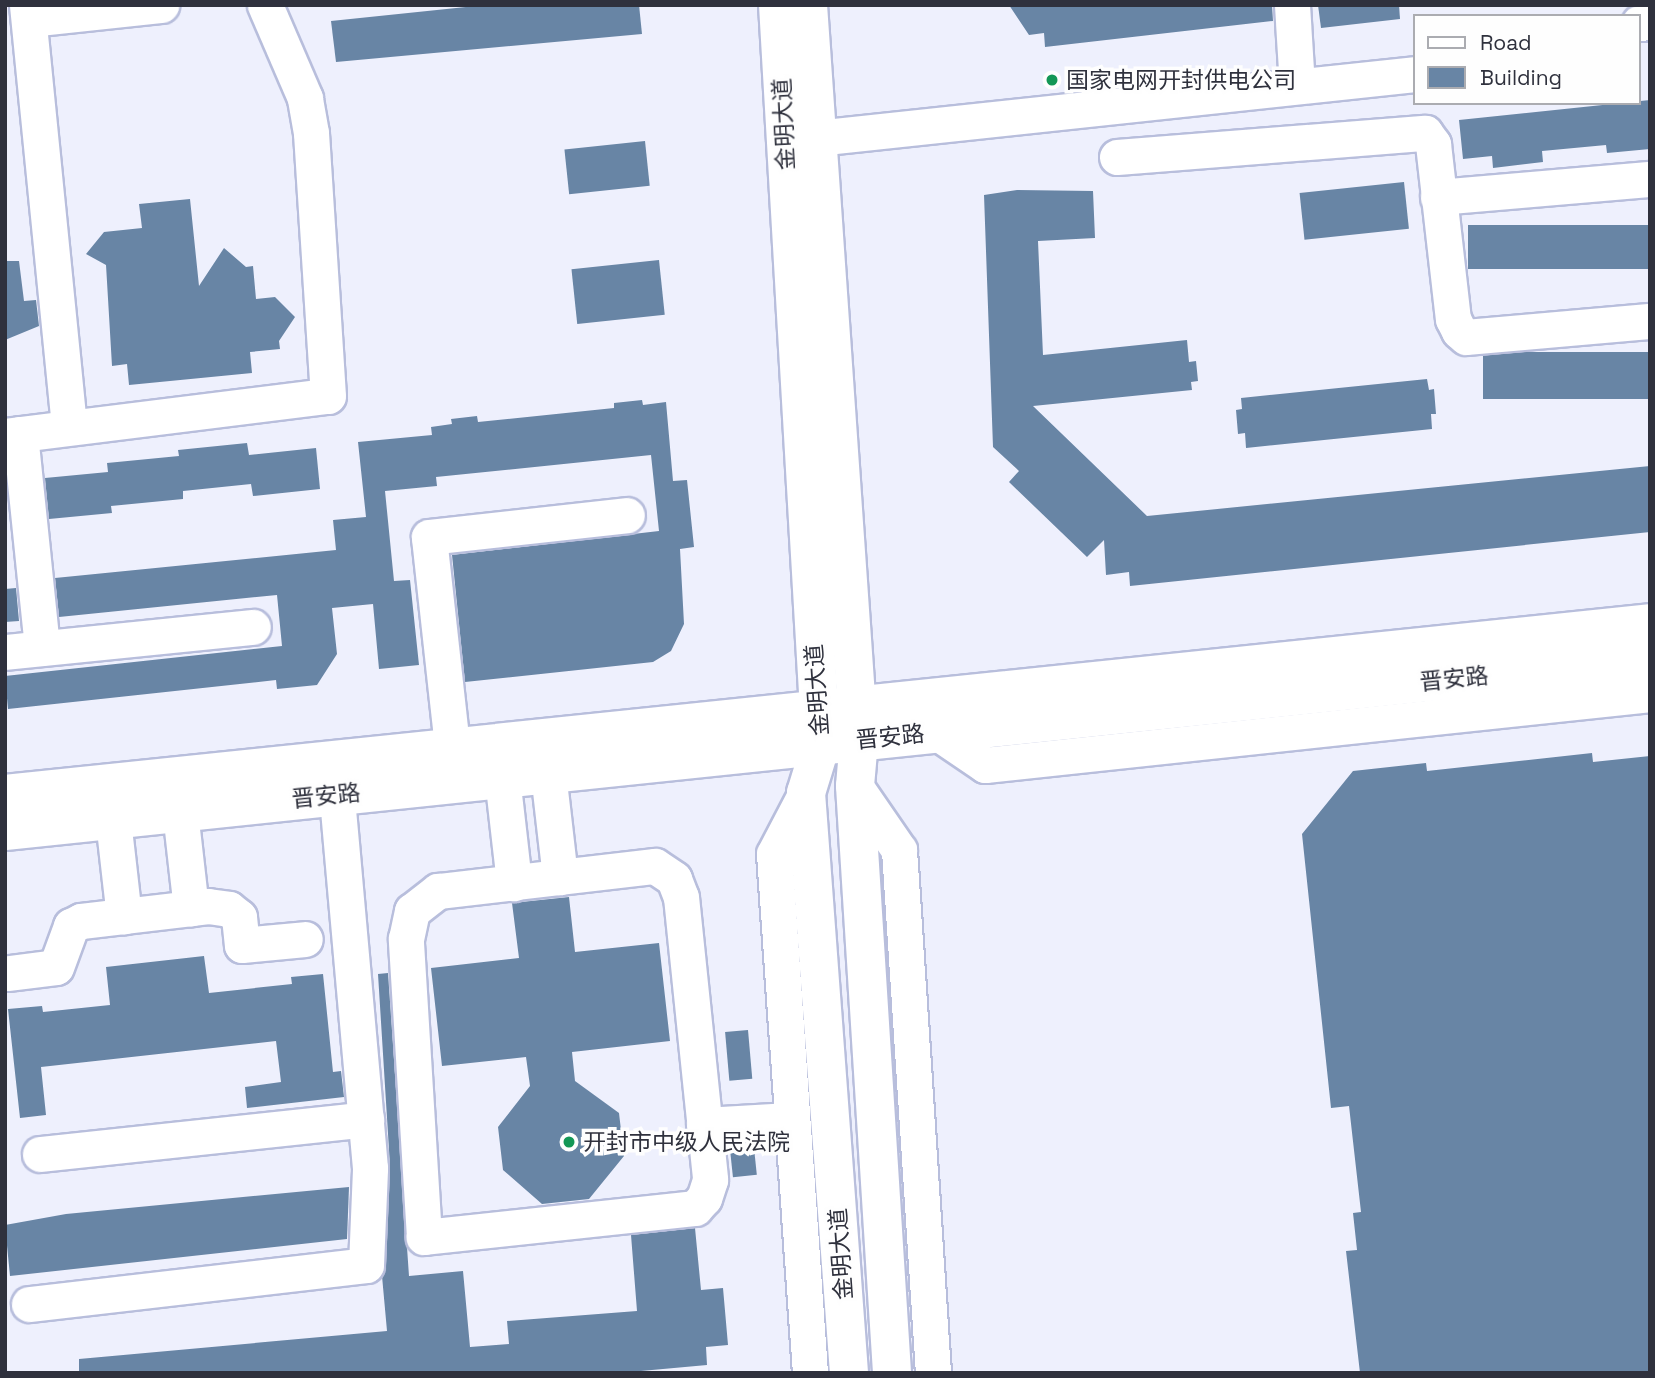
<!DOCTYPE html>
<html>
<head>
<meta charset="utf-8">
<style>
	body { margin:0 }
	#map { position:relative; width:1655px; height:1378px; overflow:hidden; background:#eef0fd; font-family:"Space Grotesk","Noto Sans SC",sans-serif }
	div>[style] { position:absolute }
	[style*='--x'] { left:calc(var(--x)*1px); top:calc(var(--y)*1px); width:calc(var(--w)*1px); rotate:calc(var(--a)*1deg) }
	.building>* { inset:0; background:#6885a5; transform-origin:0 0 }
	.roads { filter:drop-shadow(2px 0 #b8bedc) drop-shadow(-2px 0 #b8bedc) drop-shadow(0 2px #b8bedc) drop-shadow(0 -2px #b8bedc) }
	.minor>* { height:35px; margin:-17.5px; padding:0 17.5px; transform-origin:17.5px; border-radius:17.5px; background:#fff }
	.major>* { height:38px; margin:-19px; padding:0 19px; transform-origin:19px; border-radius:19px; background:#fff }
	.dots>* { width:19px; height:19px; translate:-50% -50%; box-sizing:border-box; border:4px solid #fefefe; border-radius:50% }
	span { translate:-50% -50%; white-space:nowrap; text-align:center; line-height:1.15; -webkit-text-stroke:7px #fefefe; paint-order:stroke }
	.poi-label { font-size:23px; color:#2f313d }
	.left { translate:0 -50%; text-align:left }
	.street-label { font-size:23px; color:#2f313d }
	.frame { position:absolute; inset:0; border:7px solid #2f313d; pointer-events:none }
	.legend { position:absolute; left:1413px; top:14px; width:228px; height:91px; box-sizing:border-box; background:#fefefe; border:2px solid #abacb1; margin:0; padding:9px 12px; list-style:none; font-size:21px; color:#2f313d }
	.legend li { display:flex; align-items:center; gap:14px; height:35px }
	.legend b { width:35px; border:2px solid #abacb1 }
</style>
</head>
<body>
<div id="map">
	<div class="building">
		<div style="clip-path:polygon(485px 5px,639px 5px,642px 34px,336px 62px,331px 21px)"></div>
		<div style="clip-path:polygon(1009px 5px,1272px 5px,1273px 21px,1045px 47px,1044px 33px,1029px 35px)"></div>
		<div style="clip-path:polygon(1318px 5px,1399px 5px,1400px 19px,1321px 28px)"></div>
		<div style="clip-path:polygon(1650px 100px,1650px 149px,1607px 153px,1606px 145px,1542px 151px,1543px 162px,1493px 168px,1492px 156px,1463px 159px,1459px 120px)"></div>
		<div style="left:645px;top:141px;width:45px;height:81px;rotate:84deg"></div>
		<div style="left:1404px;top:182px;width:47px;height:105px;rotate:84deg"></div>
		<div style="clip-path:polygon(1017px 190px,1093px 191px,1095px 238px,1038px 241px,1043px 355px,1187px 340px,1189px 362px,1196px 361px,1198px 381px,1191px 382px,1192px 390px,1033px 406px,1147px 516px,1650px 466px,1650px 532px,1130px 586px,1129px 572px,1106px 575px,1104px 540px,1087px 557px,1009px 482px,1019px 471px,993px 447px,984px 195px)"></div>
		<div style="clip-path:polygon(190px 199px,199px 286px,224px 248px,246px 267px,253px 266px,256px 299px,275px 297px,295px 317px,279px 341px,280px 349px,250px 352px,252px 373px,129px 385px,127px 364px,112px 366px,106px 265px,86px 254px,104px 232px,142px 228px,139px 204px)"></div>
		<div style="left:1650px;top:225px;width:44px;height:182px;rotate:90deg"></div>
		<div style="left:659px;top:260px;width:55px;height:88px;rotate:84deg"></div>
		<div style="clip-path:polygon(5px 261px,19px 261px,24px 301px,36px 300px,39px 326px,5px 340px)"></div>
		<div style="left:1650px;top:352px;width:47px;height:167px;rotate:90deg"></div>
		<div style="clip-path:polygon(1427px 379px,1429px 390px,1434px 389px,1436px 414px,1431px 414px,1432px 429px,1246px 448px,1245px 433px,1238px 434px,1236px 410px,1242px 409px,1241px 398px)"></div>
		<div style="clip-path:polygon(642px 400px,643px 405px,666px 402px,673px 481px,687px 480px,694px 547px,680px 549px,684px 624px,671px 651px,653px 662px,465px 682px,452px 555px,659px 531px,651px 455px,436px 477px,437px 486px,385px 491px,394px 581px,410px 580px,419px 665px,379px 669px,373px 604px,332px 608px,337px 654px,317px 685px,277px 689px,276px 680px,8px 709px,5px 676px,282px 646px,277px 595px,59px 617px,55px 578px,336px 550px,333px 520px,366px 517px,358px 442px,432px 435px,431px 427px,452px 424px,451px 419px,477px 416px,478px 422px,614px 408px,614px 403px)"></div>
		<div style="clip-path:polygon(247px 443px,249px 455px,316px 448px,320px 489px,253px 496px,251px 484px,183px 491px,183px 499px,111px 506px,112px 513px,49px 519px,45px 478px,108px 472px,107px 463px,179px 456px,178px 450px)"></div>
		<div style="clip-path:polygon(16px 588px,19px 621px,5px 622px,5px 589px)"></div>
		<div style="clip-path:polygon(1592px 753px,1593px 762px,1650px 756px,1650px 1373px,1360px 1373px,1346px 1251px,1357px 1250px,1353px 1213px,1361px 1212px,1349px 1106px,1331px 1108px,1302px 834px,1353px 771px,1426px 763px,1427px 771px)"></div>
		<div style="clip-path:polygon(569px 897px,575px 952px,659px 943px,670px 1041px,572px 1052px,575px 1081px,619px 1113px,624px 1156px,589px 1199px,542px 1204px,503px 1170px,498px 1127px,530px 1086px,526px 1057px,442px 1066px,431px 968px,519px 958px,512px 903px)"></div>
		<div style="clip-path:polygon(204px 956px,209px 993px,292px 984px,291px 977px,323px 974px,333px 1072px,341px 1071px,344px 1097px,247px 1108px,245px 1087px,281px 1082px,276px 1041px,41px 1067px,46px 1115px,20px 1118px,8px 1009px,42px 1006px,43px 1012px,110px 1005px,106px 967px)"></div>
		<div style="clip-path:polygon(388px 973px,409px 1276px,463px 1271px,470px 1347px,509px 1344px,507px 1321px,637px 1311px,631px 1235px,695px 1228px,701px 1290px,723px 1288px,728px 1345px,706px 1347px,707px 1365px,619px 1373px,79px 1373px,79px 1359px,387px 1331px,382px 1276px,390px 1166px,378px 974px)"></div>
		<div style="left:748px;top:1030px;width:49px;height:23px;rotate:85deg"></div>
		<div style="left:754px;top:1148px;width:27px;height:24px;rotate:84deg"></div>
		<div style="clip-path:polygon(349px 1187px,347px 1239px,10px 1276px,5px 1225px,66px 1214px)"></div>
	</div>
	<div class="roads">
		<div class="minor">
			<div style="--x:27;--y:5;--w:424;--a:84.3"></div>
			<div style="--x:1292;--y:5;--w:81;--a:86.5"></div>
			<div style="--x:30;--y:19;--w:132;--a:-6.1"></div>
			<div style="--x:1639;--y:23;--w:11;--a:-5"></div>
			<div style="--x:816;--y:138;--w:602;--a:-6.1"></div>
			<div style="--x:1117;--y:157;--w:309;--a:-4.5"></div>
			<div style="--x:1425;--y:133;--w:14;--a:54"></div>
			<div style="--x:1433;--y:144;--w:176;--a:83.5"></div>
			<div style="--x:1453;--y:319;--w:13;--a:63"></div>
			<div style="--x:1459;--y:331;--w:9;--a:41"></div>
			<div style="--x:1466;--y:337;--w:185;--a:-5"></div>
			<div style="--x:1438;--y:197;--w:213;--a:-4.9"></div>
			<div style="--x:20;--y:434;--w:215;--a:84.1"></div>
			<div style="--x:5;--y:436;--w:325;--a:-7.1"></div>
			<div style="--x:328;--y:396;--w:264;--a:-93.7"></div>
			<div style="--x:311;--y:133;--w:36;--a:-100"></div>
			<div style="--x:305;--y:98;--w:101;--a:-113.3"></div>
			<div style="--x:5;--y:652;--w:249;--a:-5.8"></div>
			<div style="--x:938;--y:733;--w:57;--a:34.2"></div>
			<div style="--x:985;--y:765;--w:669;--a:-6.09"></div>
			<div style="--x:452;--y:746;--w:210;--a:-96.3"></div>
			<div style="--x:429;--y:537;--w:199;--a:-6.3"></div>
			<div style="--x:548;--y:773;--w:105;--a:83.4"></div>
			<div style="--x:502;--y:777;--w:107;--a:83.5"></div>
			<div style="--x:855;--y:786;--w:78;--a:55.5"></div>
			<div style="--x:899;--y:850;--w:524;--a:86.28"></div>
			<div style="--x:806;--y:793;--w:69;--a:117.7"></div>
			<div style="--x:774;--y:854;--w:520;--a:86.03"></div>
			<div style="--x:180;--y:812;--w:97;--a:83.5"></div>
			<div style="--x:113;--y:820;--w:97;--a:83.5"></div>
			<div style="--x:655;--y:866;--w:23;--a:34"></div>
			<div style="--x:674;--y:879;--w:19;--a:69"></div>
			<div style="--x:681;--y:897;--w:284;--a:84.1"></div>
			<div style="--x:710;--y:1180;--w:19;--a:108"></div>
			<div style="--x:704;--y:1198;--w:13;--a:132"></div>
			<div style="--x:695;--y:1208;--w:273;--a:173.9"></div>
			<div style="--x:424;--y:1237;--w:299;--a:-93.5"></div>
			<div style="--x:406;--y:939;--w:29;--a:-78"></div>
			<div style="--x:412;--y:911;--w:33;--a:-38"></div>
			<div style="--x:438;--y:891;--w:218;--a:-6.6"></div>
			<div style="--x:9;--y:973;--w:47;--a:-7.3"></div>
			<div style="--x:56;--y:967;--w:44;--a:-69.9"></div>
			<div style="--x:71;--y:926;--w:11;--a:-27"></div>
			<div style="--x:81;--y:921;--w:128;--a:-6.7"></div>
			<div style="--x:208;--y:906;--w:21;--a:8"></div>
			<div style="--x:229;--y:909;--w:13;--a:39"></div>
			<div style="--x:239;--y:917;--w:28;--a:84"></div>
			<div style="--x:242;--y:945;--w:63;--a:-5.4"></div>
			<div style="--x:704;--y:1125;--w:86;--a:-3.3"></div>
			<div style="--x:40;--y:1154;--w:328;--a:-6.1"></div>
			<div style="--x:29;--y:1304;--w:339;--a:-6.6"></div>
			<div style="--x:366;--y:1265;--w:97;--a:-87.6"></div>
			<div style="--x:370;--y:1168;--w:374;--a:-95.1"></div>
		</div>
		<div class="major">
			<div style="--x:778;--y:5;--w:740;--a:86.67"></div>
			<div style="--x:821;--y:744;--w:51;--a:107"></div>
			<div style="--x:806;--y:793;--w:582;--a:85.76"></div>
			<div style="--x:808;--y:5;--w:737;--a:86.03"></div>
			<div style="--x:859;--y:740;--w:46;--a:95"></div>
			<div style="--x:855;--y:786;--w:588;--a:86.39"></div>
			<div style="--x:5;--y:794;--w:1654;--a:-5.93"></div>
			<div style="--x:5;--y:831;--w:1654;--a:-5.97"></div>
		</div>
	</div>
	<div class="dots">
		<div style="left:1052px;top:80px;background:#139756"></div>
		<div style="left:569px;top:1142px;background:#139756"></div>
	</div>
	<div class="poi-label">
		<span class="left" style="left:1066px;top:80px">国家电网开封供电公司</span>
		<span class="left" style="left:583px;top:1142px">开封市中级人民法院</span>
	</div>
	<div class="street-label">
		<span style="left:784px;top:124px;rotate:-93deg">金明大道</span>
		<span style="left:1454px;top:679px;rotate:-6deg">晋安路</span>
		<span style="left:817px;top:690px;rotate:-94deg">金明大道</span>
		<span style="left:890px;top:737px;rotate:-6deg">晋安路</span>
		<span style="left:326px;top:796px;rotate:-6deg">晋安路</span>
		<span style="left:841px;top:1254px;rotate:-94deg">金明大道</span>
	</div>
	<div class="frame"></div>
	<ul class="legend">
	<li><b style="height:9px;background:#fff"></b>Road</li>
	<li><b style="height:19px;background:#6885a5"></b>Building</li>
	</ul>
</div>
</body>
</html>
